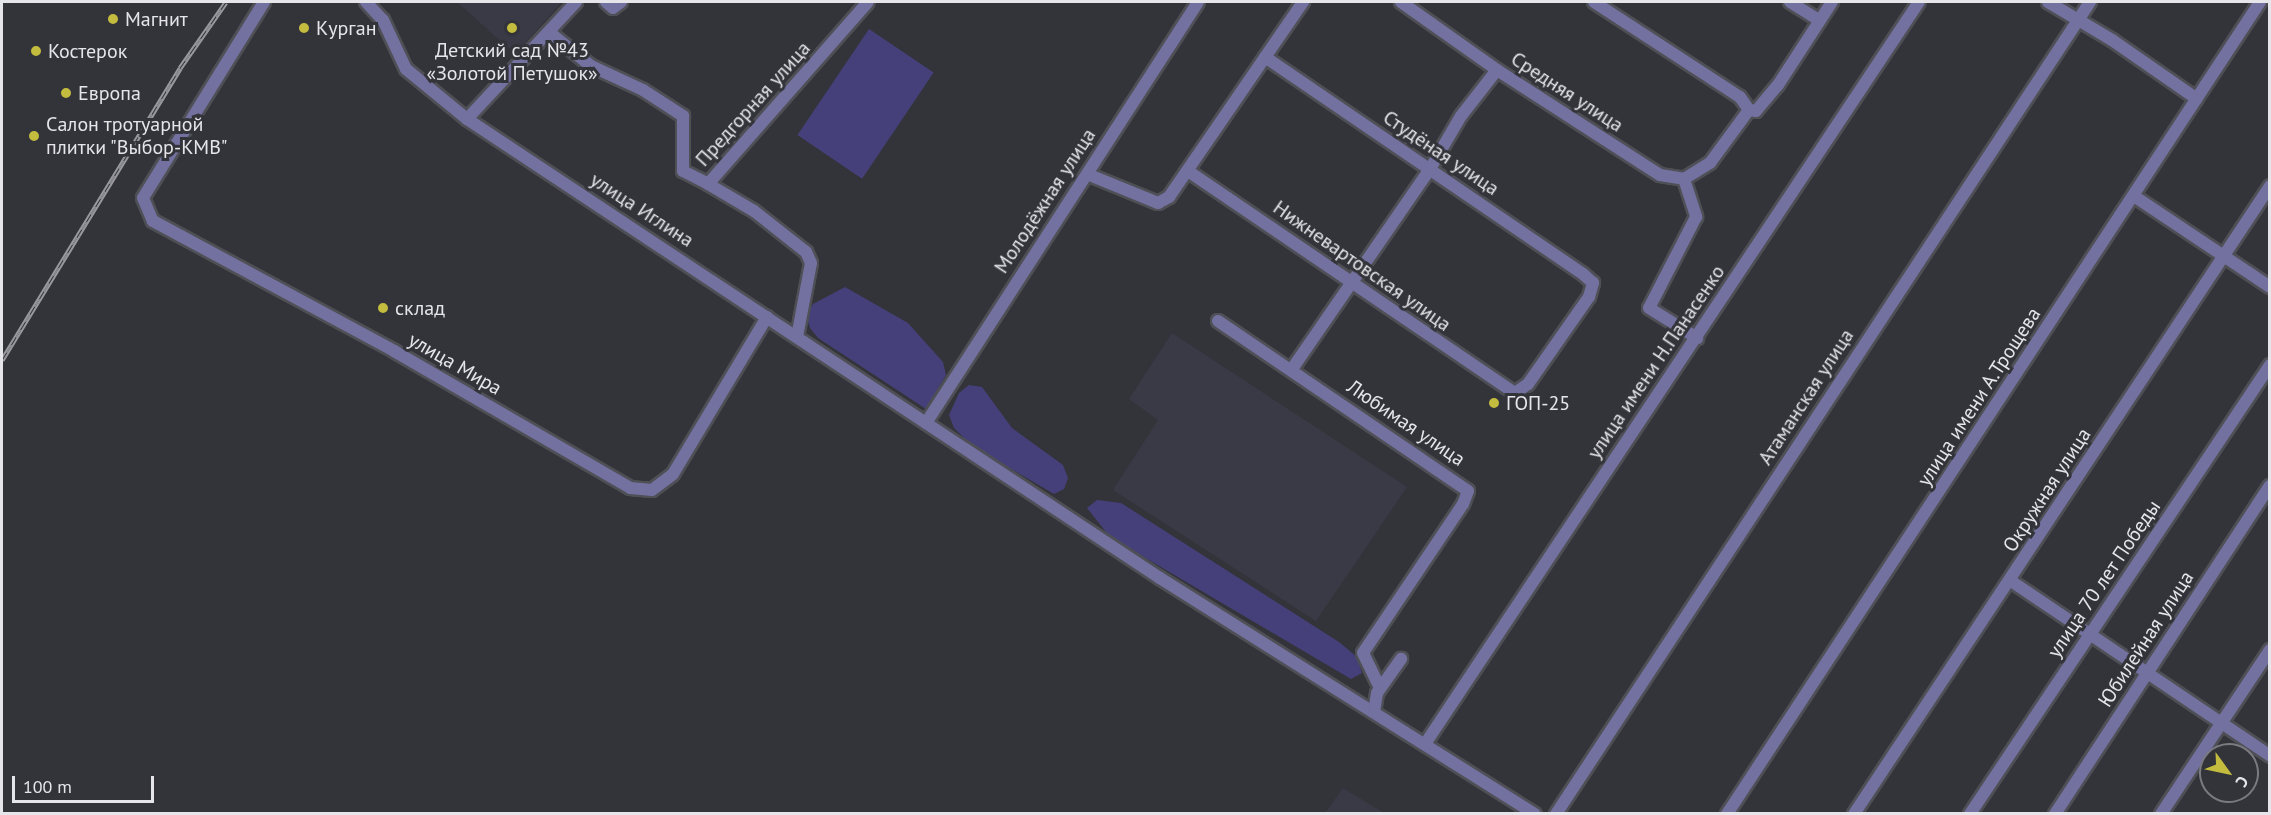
<!DOCTYPE html>
<html>
<head>
<meta charset="utf-8">
<style>
	body { margin:0 }
	#map { position:relative; width:2271px; height:815px; overflow:hidden; background:#33333a; font-family:"PT Sans",sans-serif }
	div>[style] { position:absolute }
	[style*='--x'] { left:calc(var(--x)*1px); top:calc(var(--y)*1px); width:calc(var(--w)*1px); rotate:calc(var(--a)*1deg) }
	.built>* { inset:0; background:#3a3a47 }
	.green>* { inset:0; background:#454079; transform-origin:0 0 }
	.roads { filter:drop-shadow(2px 0 #4f4f56) drop-shadow(-2px 0 #4f4f56) drop-shadow(0 2px #4f4f56) drop-shadow(0 -2px #4f4f56) }
	.minor>* { height:12px; margin:-6px; padding:0 6px; transform-origin:6px; border-radius:6px; background:#7371a0 }
	.rail>* { height:5px; margin-top:-2.5px; transform-origin:0; background:repeating-linear-gradient(90deg,#33333a 0 9px,#98989e 0 18px); box-sizing:border-box; border-block:2px solid #98989e }
	.dots>* { width:16px; height:16px; translate:-50% -50%; box-sizing:border-box; border:3px solid #33333a; border-radius:50% }
	span { translate:-50% -50%; white-space:nowrap; text-align:center; line-height:1.15; -webkit-text-stroke:6px #33333a; paint-order:stroke }
	.poi-label { font-size:20px; color:#e5e5ea }
	.left { translate:0 -50%; text-align:left }
	.street-label { font-size:20px; color:#e5e5ea }
	.frame { position:absolute; inset:0; border:3px solid #e5e5ea; pointer-events:none }
	.north { position:absolute; left:2199px; top:743px; width:60px; height:60px; box-sizing:border-box; background:#33333a; border:2px solid #7a7a80; border-radius:50%; rotate:123deg; font-size:16px; font-weight:700; line-height:24px; text-align:center; color:#e5e5ea }
	.north::after { content:''; display:block; margin:auto; width:21px; height:27px; background:#c4bc3e; clip-path:polygon(50% 0,100% 100%,50% 72%,0 100%) }
	.scale { position:absolute; left:12px; top:776px; width:142px; height:27px; box-sizing:border-box; border:3px solid #e5e5ea; border-top:0; padding-left:8px; font-size:18px; line-height:21px; white-space:nowrap; color:#e5e5ea; -webkit-text-stroke:4px #33333a; paint-order:stroke }
</style>
</head>
<body>
<div id="map">
	<div class="built">
		<div style="clip-path:polygon(457px 2px,562px 2px,515px 54px)"></div>
		<div style="clip-path:polygon(1172px 333px,1407px 487px,1316px 621px,1113px 490px,1158px 420px,1129px 399px)"></div>
		<div style="clip-path:polygon(1343px 788px,1384px 813px,1325px 813px)"></div>
	</div>
	<div class="green">
		<div style="left:869px;top:29px;width:78px;height:128px;rotate:34deg"></div>
		<div style="clip-path:polygon(845px 287px,908px 323px,943px 362px,946px 375px,926px 409px,818px 338px,810px 328px,806px 315px,813px 304px)"></div>
		<div style="clip-path:polygon(969px 385px,982px 387px,1012px 428px,1063px 465px,1068px 478px,1064px 489px,1054px 494px,972px 446px,954px 428px,949px 415px,959px 393px)"></div>
		<div style="clip-path:polygon(1097px 500px,1121px 503px,1339px 642px,1357px 657px,1362px 673px,1351px 679px,1110px 537px,1087px 508px)"></div>
	</div>
	<div class="roads">
		<div class="minor">
			<div style="--x:264;--y:2;--w:230;--a:121.7"></div>
			<div style="--x:143;--y:198;--w:25;--a:67"></div>
			<div style="--x:153;--y:221;--w:274;--a:28.3"></div>
			<div style="--x:394;--y:351;--w:273;--a:30.1"></div>
			<div style="--x:630;--y:488;--w:22;--a:5"></div>
			<div style="--x:652;--y:490;--w:26;--a:-37"></div>
			<div style="--x:673;--y:474;--w:183;--a:-59.1"></div>
			<div style="--x:366;--y:2;--w:25;--a:47"></div>
			<div style="--x:383;--y:20;--w:54;--a:64.9"></div>
			<div style="--x:406;--y:69;--w:79;--a:39.3"></div>
			<div style="--x:467;--y:119;--w:831;--a:33.52"></div>
			<div style="--x:1160;--y:578;--w:443;--a:32.2"></div>
			<div style="--x:606;--y:2;--w:9;--a:41"></div>
			<div style="--x:613;--y:8;--w:10;--a:-37"></div>
			<div style="--x:1401;--y:2;--w:118;--a:35.3"></div>
			<div style="--x:1497;--y:70;--w:194;--a:32.8"></div>
			<div style="--x:1660;--y:175;--w:24;--a:9"></div>
			<div style="--x:1684;--y:179;--w:40;--a:72"></div>
			<div style="--x:1696;--y:217;--w:102;--a:117.3"></div>
			<div style="--x:1649;--y:308;--w:57;--a:32"></div>
			<div style="--x:1594;--y:2;--w:174;--a:33.1"></div>
			<div style="--x:1740;--y:97;--w:16;--a:55"></div>
			<div style="--x:1790;--y:2;--w:34;--a:32"></div>
			<div style="--x:2048;--y:2;--w:74;--a:30.7"></div>
			<div style="--x:2112;--y:40;--w:103;--a:34.8"></div>
			<div style="--x:549;--y:32;--w:54;--a:39"></div>
			<div style="--x:591;--y:66;--w:57;--a:24.8"></div>
			<div style="--x:643;--y:90;--w:48;--a:33"></div>
			<div style="--x:683;--y:116;--w:55;--a:90"></div>
			<div style="--x:683;--y:171;--w:28;--a:27"></div>
			<div style="--x:1749;--y:110;--w:7;--a:8"></div>
			<div style="--x:1756;--y:111;--w:34;--a:-50"></div>
			<div style="--x:1778;--y:85;--w:99;--a:-57"></div>
			<div style="--x:467;--y:119;--w:160;--a:-47"></div>
			<div style="--x:1188;--y:171;--w:395;--a:34.2"></div>
			<div style="--x:1515;--y:393;--w:16;--a:-35"></div>
			<div style="--x:1528;--y:384;--w:106;--a:-55"></div>
			<div style="--x:1589;--y:297;--w:15;--a:-74"></div>
			<div style="--x:1593;--y:283;--w:13;--a:-138"></div>
			<div style="--x:1583;--y:274;--w:385;--a:-145.7"></div>
			<div style="--x:1087;--y:174;--w:77;--a:22.2"></div>
			<div style="--x:1158;--y:203;--w:13;--a:-29"></div>
			<div style="--x:1169;--y:197;--w:237;--a:-55.5"></div>
			<div style="--x:1684;--y:179;--w:31;--a:-32"></div>
			<div style="--x:1710;--y:163;--w:66;--a:-53.7"></div>
			<div style="--x:2134;--y:196;--w:164;--a:33.8"></div>
			<div style="--x:1218;--y:321;--w:302;--a:34.2"></div>
			<div style="--x:1468;--y:491;--w:14;--a:111"></div>
			<div style="--x:1463;--y:504;--w:179;--a:123.9"></div>
			<div style="--x:1363;--y:653;--w:39;--a:64"></div>
			<div style="--x:797;--y:337;--w:75;--a:-79.3"></div>
			<div style="--x:811;--y:263;--w:12;--a:-114"></div>
			<div style="--x:806;--y:252;--w:66;--a:-141.7"></div>
			<div style="--x:754;--y:211;--w:53;--a:-149.6"></div>
			<div style="--x:708;--y:184;--w:242;--a:-48.7"></div>
			<div style="--x:1292;--y:369;--w:243;--a:-55.4"></div>
			<div style="--x:1430;--y:169;--w:61;--a:-59.7"></div>
			<div style="--x:1461;--y:116;--w:58;--a:-52"></div>
			<div style="--x:926;--y:423;--w:501;--a:-57.13"></div>
			<div style="--x:2011;--y:581;--w:313;--a:34"></div>
			<div style="--x:1374;--y:712;--w:19;--a:-81"></div>
			<div style="--x:1377;--y:693;--w:42;--a:-54.8"></div>
			<div style="--x:1425;--y:744;--w:891;--a:-56.35"></div>
			<div style="--x:1556;--y:814;--w:972;--a:-56.67"></div>
			<div style="--x:1727;--y:814;--w:971;--a:-56.72"></div>
			<div style="--x:1854;--y:814;--w:753;--a:-56.48"></div>
			<div style="--x:1970;--y:814;--w:540;--a:-56.25"></div>
			<div style="--x:2055;--y:814;--w:392;--a:-56.8"></div>
			<div style="--x:2161;--y:814;--w:197;--a:-56.4"></div>
		</div>
	</div>
	<div class="rail">
		<div style="--x:2;--y:360;--w:342;--a:-58.6"></div>
		<div style="--x:180;--y:68;--w:80;--a:-55.1"></div>
	</div>
	<div class="dots">
		<div style="left:113px;top:19px;background:#c4bc3e"></div>
		<div style="left:304px;top:28px;background:#c4bc3e"></div>
		<div style="left:512px;top:28px;background:#c4bc3e"></div>
		<div style="left:36px;top:51px;background:#c4bc3e"></div>
		<div style="left:66px;top:93px;background:#c4bc3e"></div>
		<div style="left:34px;top:136px;background:#c4bc3e"></div>
		<div style="left:383px;top:308px;background:#c4bc3e"></div>
		<div style="left:1494px;top:403px;background:#c4bc3e"></div>
	</div>
	<div class="poi-label">
		<span class="left" style="left:125px;top:19px">Магнит</span>
		<span class="left" style="left:316px;top:28px">Курган</span>
		<span style="left:512px;top:62px">Детский сад №43<br>«Золотой Петушок»</span>
		<span class="left" style="left:48px;top:51px">Костерок</span>
		<span class="left" style="left:78px;top:93px">Европа</span>
		<span class="left" style="left:46px;top:136px">Салон тротуарной<br>плитки "Выбор-КМВ"</span>
		<span class="left" style="left:395px;top:308px">склад</span>
		<span class="left" style="left:1506px;top:403px">ГОП-25</span>
	</div>
	<div class="street-label">
		<span style="left:1567px;top:92px;rotate:33deg">Средняя улица</span>
		<span style="left:753px;top:104px;rotate:-48deg">Предгорная улица</span>
		<span style="left:1441px;top:153px;rotate:34deg">Студёная улица</span>
		<span style="left:1045px;top:201px;rotate:-57deg">Молодёжная улица</span>
		<span style="left:642px;top:210px;rotate:33deg">улица Иглина</span>
		<span style="left:1362px;top:266px;rotate:35deg">Нижневартовская улица</span>
		<span style="left:1656px;top:362px;rotate:-56deg">улица имени Н.Панасенко</span>
		<span style="left:455px;top:364px;rotate:30deg">улица Мира</span>
		<span style="left:1806px;top:397px;rotate:-57deg">Атаманская улица</span>
		<span style="left:1979px;top:397px;rotate:-57deg">улица имени А.Трощева</span>
		<span style="left:1406px;top:423px;rotate:34deg">Любимая улица</span>
		<span style="left:2047px;top:490px;rotate:-57deg">Окружная улица</span>
		<span style="left:2104px;top:579px;rotate:-56deg">улица 70 лет Победы</span>
		<span style="left:2146px;top:639px;rotate:-57deg">Юбилейная улица</span>
	</div>
	<div class="frame"></div>
	<div class="north">С</div>
	<div class="scale">100 m</div>
</div>
</body>
</html>
